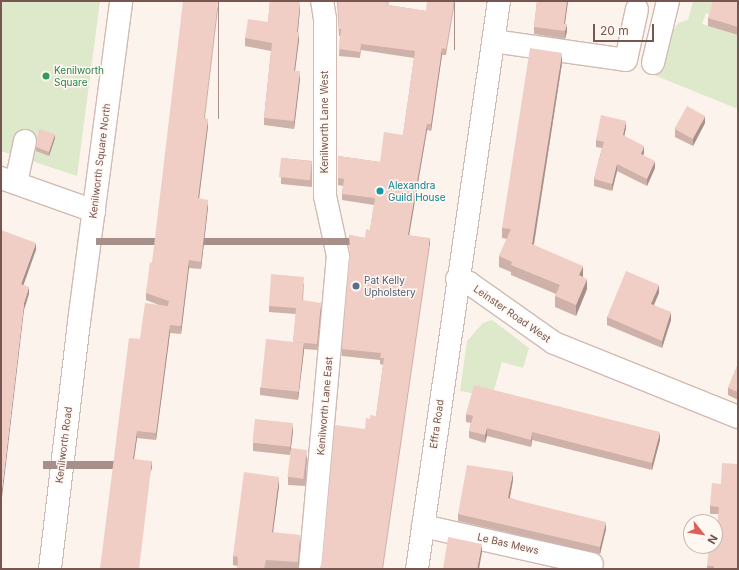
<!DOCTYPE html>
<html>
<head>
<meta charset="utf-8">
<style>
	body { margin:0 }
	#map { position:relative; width:739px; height:570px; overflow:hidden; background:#fcf3ec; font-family:Inter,sans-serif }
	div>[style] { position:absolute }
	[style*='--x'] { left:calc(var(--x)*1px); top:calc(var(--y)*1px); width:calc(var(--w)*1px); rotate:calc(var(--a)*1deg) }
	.green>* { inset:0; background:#dde9ca }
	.roads { filter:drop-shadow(1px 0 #d0bbb4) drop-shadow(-1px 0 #d0bbb4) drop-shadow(0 1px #d0bbb4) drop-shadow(0 -1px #d0bbb4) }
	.minor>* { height:22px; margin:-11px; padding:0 11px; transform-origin:11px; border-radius:11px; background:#fff }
	.wall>* { inset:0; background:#ceb1a9 }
	.shaded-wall>* { inset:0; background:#a8908a; transform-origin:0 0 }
	.building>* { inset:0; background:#f0cec5; transform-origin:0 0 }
	.dots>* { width:11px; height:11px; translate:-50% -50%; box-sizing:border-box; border:2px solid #fef7f2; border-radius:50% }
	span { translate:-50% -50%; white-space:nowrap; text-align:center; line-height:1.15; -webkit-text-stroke:3px #fef7f2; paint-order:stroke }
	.leisure-label { font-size:10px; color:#27864d }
	.left { translate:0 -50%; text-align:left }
	.street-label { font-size:10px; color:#76564f }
	.culture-label { font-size:10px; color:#0d838f }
	.service-label { font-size:10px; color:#4e5e75 }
	.frame { position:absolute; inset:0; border:2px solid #76564f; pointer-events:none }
	.north { position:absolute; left:683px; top:514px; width:40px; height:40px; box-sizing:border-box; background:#fef7f2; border:1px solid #c8b7b1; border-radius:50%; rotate:120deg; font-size:11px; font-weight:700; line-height:16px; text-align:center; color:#76564f }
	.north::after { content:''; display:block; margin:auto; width:14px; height:18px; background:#dd5f5a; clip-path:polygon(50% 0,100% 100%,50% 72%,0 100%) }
	.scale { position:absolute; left:593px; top:24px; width:61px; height:18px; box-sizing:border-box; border:2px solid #76564f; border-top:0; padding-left:5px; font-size:12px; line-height:14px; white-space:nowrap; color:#76564f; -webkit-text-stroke:3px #fef7f2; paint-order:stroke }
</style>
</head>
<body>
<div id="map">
	<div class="green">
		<div style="clip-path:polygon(1px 1px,100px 1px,77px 176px,1px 151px)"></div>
		<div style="clip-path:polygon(693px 1px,715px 1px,716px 16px,706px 13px,702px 24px,738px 35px,738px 109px,654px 75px,664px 70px,671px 34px,678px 23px,688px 20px)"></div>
		<div style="clip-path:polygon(492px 320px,529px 348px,523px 368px,502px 362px,492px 397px,460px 391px,467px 341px,483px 323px)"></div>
	</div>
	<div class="roads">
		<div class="minor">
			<div style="--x:493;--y:41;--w:134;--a:8.1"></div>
			<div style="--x:626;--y:60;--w:52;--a:-77.8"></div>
			<div style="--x:653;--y:63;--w:64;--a:-76.4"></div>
			<div style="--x:1;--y:178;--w:99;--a:19.5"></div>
			<div style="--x:16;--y:183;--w:43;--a:-77.9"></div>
			<div style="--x:457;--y:279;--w:13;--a:18"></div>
			<div style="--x:469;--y:283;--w:104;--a:35.2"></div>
			<div style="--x:554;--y:343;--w:198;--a:21.9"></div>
			<div style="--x:423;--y:526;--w:173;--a:12.7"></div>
			<div style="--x:50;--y:569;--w:249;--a:-83.3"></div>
			<div style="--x:79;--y:322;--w:324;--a:-82.5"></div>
			<div style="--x:310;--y:569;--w:314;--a:-84.9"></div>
			<div style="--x:338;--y:256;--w:61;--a:-102.2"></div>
			<div style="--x:325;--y:196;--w:177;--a:-90"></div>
			<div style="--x:325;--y:19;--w:18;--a:-99"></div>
			<div style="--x:417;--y:569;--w:574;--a:-81.79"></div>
		</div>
	</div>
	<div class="wall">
		<div style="clip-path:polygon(219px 1px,205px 118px,208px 126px,199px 199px,208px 207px,201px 269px,189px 268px,181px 334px,170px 333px,156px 440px,137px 438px,134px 459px,152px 469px,100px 569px,140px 339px,159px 305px,146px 300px,146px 293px,152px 263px)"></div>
		<div style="clip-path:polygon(270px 1px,298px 1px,300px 9px,298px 32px,299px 40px,295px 71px,300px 79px,294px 129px,264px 125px,264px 118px,271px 51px,245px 46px,245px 38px,268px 22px)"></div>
		<div style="clip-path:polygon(337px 1px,389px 1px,388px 5px,426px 11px,455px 1px,446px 55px,442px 55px,431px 131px,427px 130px,409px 235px,430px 245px,383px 569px,322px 563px,365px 429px,370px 419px,376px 416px,383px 365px,380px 364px,380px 360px,342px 356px,342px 349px,350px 254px,349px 235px,365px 238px,370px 230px,374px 205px,342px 200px,342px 194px,343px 186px,338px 185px,338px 156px,380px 162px,403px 135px,414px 58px,361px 50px,360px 58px,339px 56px,340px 36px,339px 36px)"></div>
		<div style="clip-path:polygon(537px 1px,568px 1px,565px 24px,567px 31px,565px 39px,534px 34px,534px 27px)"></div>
		<div style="clip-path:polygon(738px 1px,738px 35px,708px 26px,708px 18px)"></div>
		<div style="clip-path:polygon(562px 63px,534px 245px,583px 277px,587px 289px,576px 316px,555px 307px,555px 296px,556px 294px,511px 275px,511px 272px,499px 267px,499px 256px,507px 239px,502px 238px,502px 228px)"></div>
		<div style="clip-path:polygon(705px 123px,693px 146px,675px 137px,675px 129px)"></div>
		<div style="clip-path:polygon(626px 128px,624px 136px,644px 153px,643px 155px,655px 168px,647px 186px,617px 171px,612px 191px,594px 186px,594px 179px,602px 148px,596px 147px,596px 140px)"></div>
		<div style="clip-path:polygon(55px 138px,49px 156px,36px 151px,36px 147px)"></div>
		<div style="clip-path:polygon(281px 158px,312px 161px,312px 187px,281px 184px)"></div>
		<div style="clip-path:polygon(304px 283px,303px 301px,321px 309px,317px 350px,304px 349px,298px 400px,260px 395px,260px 388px,293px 342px,296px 314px,269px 312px,269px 306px)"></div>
		<div style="clip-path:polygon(659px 293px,654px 305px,671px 320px,662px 348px,607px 325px,607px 317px)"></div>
		<div style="clip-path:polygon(738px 364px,738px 400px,728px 395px,728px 388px)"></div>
		<div style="clip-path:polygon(466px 414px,660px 440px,652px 470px,532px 440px,531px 447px,487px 436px,485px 443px,469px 438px,469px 431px,471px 423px,466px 422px)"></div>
		<div style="clip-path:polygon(293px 431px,290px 455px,253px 451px,253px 443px)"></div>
		<div style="clip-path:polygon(307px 457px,305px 486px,288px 485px,288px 477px)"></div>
		<div style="clip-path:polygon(513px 480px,510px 498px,606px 529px,600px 554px,458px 521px,458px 514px)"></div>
		<div style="clip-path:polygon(721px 484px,738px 569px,707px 569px,707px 566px,715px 547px,719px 514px,710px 514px,710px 506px)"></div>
		<div style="clip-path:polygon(279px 486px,273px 532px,300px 543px,298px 569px,237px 569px,237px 566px,233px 565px,233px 556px)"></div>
	</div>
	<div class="shaded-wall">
		<div style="left:218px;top:1px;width:1px;height:118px"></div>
		<div style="left:454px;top:1px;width:1px;height:49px"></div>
		<div style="clip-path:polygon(567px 1px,568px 1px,564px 31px,564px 24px)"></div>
		<div style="clip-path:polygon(300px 2px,300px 9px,297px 39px,297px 32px)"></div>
		<div style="clip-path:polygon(567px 24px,567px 31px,565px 39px,565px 31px)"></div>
		<div style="clip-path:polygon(299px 32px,299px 40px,294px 78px,294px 71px)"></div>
		<div style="clip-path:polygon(442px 48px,442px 55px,431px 131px,431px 124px)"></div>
		<div style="clip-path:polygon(562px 53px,562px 63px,532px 255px,532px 244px)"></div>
		<div style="clip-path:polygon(300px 71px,300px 79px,294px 129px,294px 121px)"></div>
		<div style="clip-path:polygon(705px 116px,705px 123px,693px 146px,693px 138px)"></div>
		<div style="clip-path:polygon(208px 119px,208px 126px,198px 206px,198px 198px)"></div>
		<div style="clip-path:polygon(626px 121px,626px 128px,623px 142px,623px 135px)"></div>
		<div style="clip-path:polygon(427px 124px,427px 130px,408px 242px,408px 235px)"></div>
		<div style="clip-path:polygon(55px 134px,55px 138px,49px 156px,49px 152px)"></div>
		<div style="clip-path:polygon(644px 146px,644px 153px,641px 160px,641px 154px)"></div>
		<div style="clip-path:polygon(655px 161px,655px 168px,647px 186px,647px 179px)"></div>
		<div style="clip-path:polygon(617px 164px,617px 171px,612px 191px,612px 184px)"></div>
		<div style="clip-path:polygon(208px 200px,208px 207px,201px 269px,201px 262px)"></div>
		<div style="left:430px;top:238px;width:7px;height:334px;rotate:90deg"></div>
		<div style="clip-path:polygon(36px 243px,36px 250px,21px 292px,21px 284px)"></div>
		<div style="clip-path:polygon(189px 260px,189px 268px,181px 334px,181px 326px)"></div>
		<div style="clip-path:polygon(583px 266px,583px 277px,579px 286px,579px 275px)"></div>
		<div style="clip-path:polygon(587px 279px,587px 289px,576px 316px,576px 305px)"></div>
		<div style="clip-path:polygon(659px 285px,659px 293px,651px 311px,651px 304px)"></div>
		<div style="clip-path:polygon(29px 287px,29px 294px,24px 310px,1px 506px,1px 498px,24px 303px)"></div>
		<div style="clip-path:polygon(321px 303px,321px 309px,317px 350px,317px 344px)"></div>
		<div style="clip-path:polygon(671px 312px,671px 320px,662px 348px,662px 341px)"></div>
		<div style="clip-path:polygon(170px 325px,170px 333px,156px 440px,156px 433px)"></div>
		<div style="clip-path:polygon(304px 343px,304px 351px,298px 400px,298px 392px)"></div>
		<div style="clip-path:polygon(293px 423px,293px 431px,290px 455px,290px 448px)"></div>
		<div style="clip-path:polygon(487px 428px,487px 436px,485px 443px,485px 435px)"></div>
		<div style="clip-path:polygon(137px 431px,137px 438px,133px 466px,133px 459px)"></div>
		<div style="clip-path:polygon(532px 432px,532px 440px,531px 447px,531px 440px)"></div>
		<div style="clip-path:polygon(660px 432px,660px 440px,652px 470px,652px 463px)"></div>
		<div style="clip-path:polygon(307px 450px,307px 457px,305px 486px,305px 479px)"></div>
		<div style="left:152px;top:461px;width:8px;height:109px;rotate:90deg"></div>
		<div style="clip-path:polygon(513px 472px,513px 480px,508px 506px,508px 498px)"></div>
		<div style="clip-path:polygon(279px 477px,279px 486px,272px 540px,272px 532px)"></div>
		<div style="clip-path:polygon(606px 522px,606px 529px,600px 554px,600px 547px)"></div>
		<div style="clip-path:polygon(300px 535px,300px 543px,298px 569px,298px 562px)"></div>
		<div style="clip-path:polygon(482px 544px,482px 552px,479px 569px,477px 569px)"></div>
	</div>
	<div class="building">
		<div style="clip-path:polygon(183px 1px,218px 1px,204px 118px,208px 119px,198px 198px,208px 200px,201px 262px,189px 260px,181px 326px,170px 325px,156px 433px,137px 431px,133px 459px,152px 461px,139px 569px,100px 569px,129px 338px,140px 339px,145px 303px,168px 306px,169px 301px,146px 293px,150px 262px,152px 263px)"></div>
		<div style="clip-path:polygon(270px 1px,297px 1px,300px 2px,297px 32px,299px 32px,294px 71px,300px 71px,294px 121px,264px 118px,272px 43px,245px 38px,248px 19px,268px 22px)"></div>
		<div style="clip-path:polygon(338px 1px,388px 1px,387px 5px,426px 11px,427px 1px,454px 1px,446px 49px,442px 48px,431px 124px,427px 124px,408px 235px,430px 238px,382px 569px,319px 569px,322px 563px,335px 425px,365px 429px,366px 418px,370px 419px,370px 415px,376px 416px,384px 358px,380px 358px,381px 353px,342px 349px,350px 250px,349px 235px,365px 238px,366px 229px,370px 230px,375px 198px,342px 194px,344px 179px,338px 178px,338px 156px,380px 162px,384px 132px,403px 135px,415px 51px,361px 44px,360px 52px,339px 49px,341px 29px,339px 29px)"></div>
		<div style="clip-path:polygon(537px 1px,567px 1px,564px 24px,567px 24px,565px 31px,534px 27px)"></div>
		<div style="clip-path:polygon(713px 1px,738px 1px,738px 27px,708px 18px)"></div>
		<div style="clip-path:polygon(530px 48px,562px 53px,532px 244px,583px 266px,579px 275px,587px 279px,576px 305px,555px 296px,560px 285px,511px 265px,512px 262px,499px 256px,511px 229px,502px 228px)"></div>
		<div style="left:687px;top:106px;width:21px;height:26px;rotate:29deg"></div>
		<div style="clip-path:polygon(601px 115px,626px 121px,623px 135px,644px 146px,641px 154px,655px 161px,647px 179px,617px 164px,612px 184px,594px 179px,604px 142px,596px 140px)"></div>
		<div style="clip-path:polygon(39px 129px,55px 134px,49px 152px,36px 147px)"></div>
		<div style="left:281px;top:158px;width:31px;height:19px;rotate:6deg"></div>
		<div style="clip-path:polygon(1px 230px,36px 243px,21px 284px,29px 287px,24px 303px,1px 498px,1px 266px,2px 263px,1px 263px)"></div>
		<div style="clip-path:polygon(626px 271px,659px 285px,651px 304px,671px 312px,662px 341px,607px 317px)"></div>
		<div style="clip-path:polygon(271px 274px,304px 277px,302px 300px,321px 303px,317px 344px,293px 342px,296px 308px,269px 306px)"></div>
		<div style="left:266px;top:339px;width:38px;height:49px;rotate:6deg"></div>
		<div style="clip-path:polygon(738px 364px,738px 392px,728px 388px)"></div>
		<div style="clip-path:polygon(474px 385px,660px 432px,652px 463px,532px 432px,531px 440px,487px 428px,485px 435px,469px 431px,473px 416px,466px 414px)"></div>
		<div style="left:255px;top:419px;width:38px;height:24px;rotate:6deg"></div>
		<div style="left:291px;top:448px;width:16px;height:29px;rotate:7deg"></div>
		<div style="clip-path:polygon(722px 463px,738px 464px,738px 569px,714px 569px,714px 566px,707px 566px,709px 546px,715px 547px,719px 507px,710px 506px,712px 483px,721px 484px)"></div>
		<div style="clip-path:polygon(467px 465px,513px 472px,508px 498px,606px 522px,600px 547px,458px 514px)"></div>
		<div style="clip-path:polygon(244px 472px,279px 477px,272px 532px,300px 535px,298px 562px,266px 560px,264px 569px,237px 569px,238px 557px,233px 556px)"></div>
		<div style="clip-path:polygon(448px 537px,482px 544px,477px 569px,443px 569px)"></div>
	</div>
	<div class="dots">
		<div style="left:46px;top:76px;background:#2e9e5b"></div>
		<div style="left:380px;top:191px;background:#0f9aa8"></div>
		<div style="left:356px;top:286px;background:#5c6f8a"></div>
	</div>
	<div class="leisure-label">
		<span class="left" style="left:54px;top:76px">Kenilworth<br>Square</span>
	</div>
	<div class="street-label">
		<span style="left:325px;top:122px;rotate:-90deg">Kenilworth Lane West</span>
		<span style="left:100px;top:161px;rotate:-83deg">Kenilworth Square North</span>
		<span style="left:512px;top:314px;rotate:35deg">Leinster Road West</span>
		<span style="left:325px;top:406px;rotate:-85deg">Kenilworth Lane East</span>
		<span style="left:437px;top:424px;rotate:-82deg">Effra Road</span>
		<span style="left:64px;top:445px;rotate:-83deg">Kenilworth Road</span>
		<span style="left:508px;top:544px;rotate:13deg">Le Bas Mews</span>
	</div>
	<div class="culture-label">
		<span class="left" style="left:388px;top:191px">Alexandra<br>Guild House</span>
	</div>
	<div class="service-label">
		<span class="left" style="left:364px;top:286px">Pat Kelly<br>Upholstery</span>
	</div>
	<div class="frame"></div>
	<div class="north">N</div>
	<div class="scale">20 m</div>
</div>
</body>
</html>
